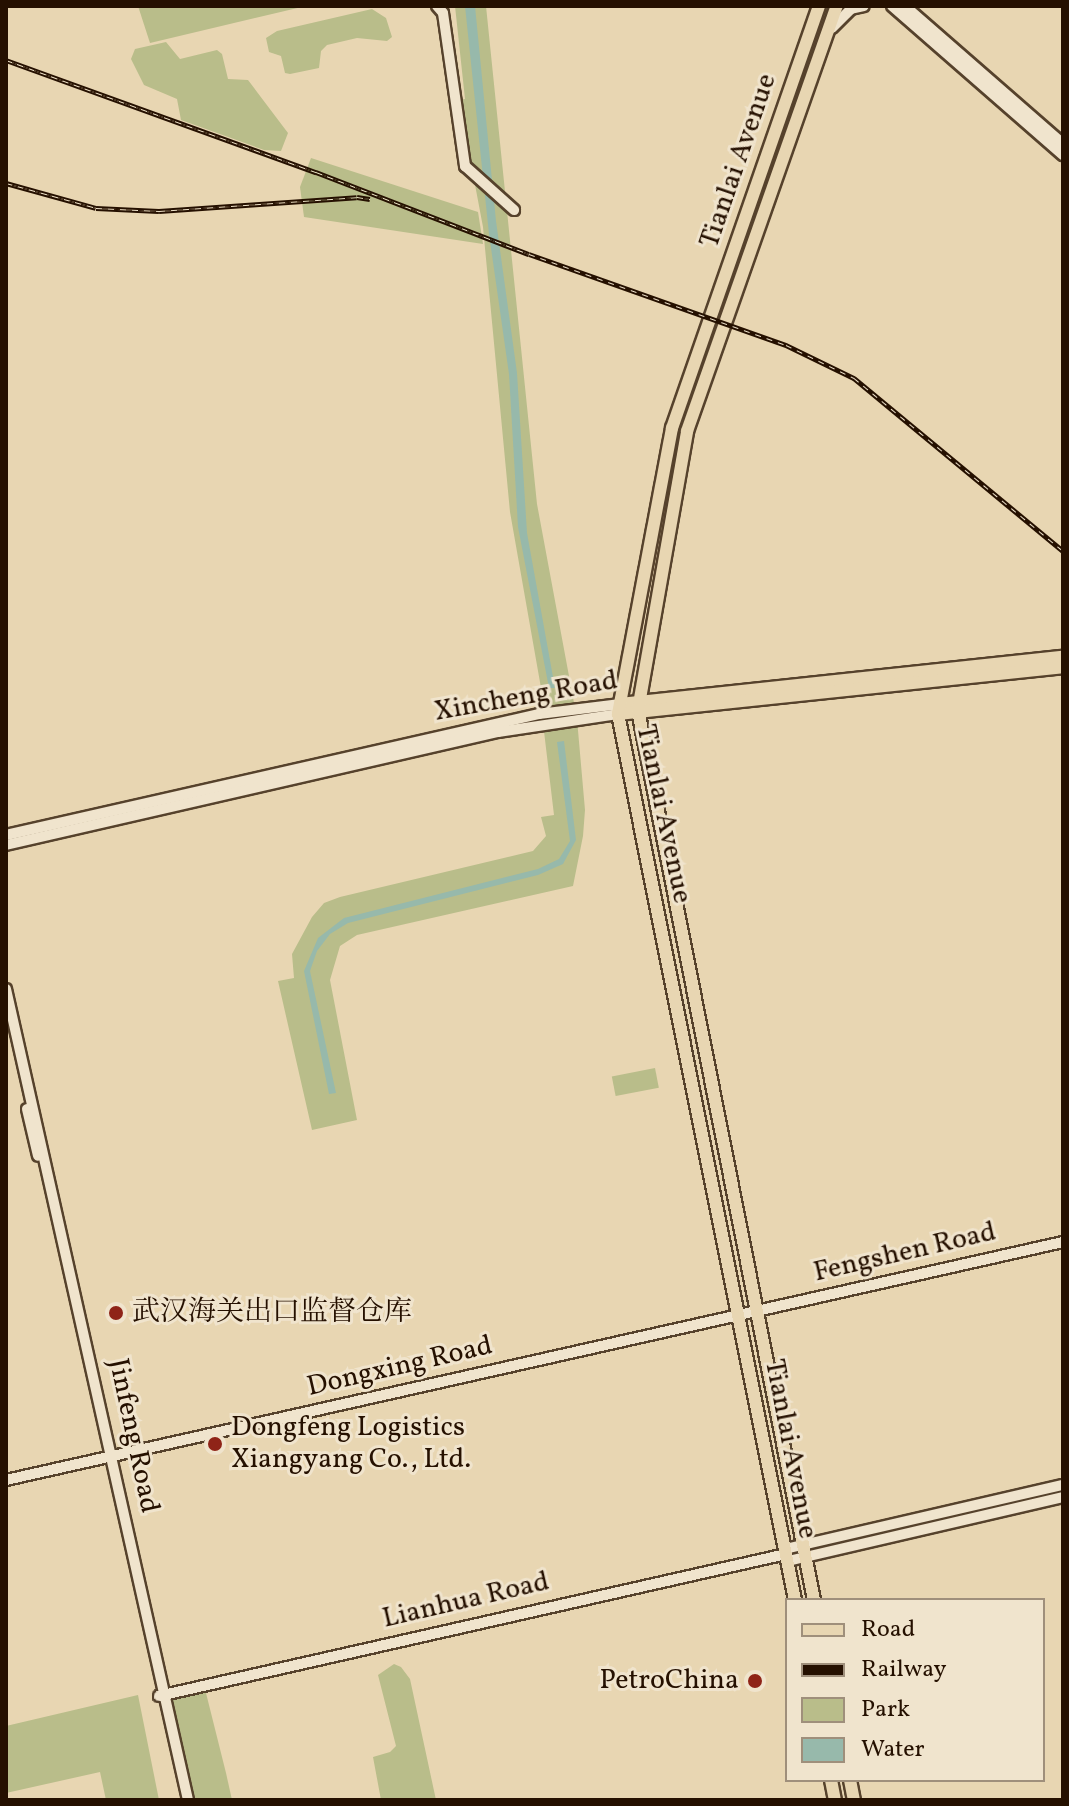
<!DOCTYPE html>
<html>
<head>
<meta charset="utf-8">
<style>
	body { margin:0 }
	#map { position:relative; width:1069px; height:1806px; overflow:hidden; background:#e8d6b2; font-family:Vollkorn,"Noto Serif SC",serif }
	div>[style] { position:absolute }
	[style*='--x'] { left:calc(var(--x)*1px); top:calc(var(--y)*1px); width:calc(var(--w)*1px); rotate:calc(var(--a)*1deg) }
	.green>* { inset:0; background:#b9bd8a; transform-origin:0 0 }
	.water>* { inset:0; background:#97b9ab }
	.roads { filter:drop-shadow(2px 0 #56422c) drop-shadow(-2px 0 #56422c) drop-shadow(0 2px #56422c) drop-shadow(0 -2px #56422c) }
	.minor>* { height:10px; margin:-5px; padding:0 5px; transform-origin:5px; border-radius:5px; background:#f0e4cd }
	.major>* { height:12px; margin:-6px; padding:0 6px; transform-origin:6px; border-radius:6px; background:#e8d6b2 }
	.rail>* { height:5px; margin-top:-2.5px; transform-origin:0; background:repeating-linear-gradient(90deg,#f0e4cd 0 6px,#251000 0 12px); box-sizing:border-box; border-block:2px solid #251000 }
	.dots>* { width:22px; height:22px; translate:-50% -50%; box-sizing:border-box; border:4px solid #f0e4cd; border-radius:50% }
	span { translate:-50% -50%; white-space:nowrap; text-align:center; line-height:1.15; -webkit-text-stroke:6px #f0e4cd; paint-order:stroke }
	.street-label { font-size:28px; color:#251000 }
	.poi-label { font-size:28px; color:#251000 }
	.left { translate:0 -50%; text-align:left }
	.right { translate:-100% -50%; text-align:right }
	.frame { position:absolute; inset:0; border:8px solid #251000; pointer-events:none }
	.legend { position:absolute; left:785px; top:1598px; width:260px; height:184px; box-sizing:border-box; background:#f0e4cd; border:2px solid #9f8f7b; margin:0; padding:10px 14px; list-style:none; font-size:24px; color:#251000 }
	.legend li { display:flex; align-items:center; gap:16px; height:40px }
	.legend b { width:40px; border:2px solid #9f8f7b }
</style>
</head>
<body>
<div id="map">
	<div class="green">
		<div style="clip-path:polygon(138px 6px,306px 6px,150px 43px)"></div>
		<div style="clip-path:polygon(455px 6px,486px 6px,537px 504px,577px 719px,585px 810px,583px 836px,573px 886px,357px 935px,340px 946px,330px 980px,357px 1120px,312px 1130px,278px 981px,294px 978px,292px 954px,312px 917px,324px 903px,340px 897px,533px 851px,546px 836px,541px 817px,554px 815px,543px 723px,547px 722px,510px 512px,483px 227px,459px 100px,465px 99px)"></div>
		<div style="clip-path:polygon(372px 9px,386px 18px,392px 37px,387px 41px,357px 38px,327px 45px,321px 51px,319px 68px,290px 74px,285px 73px,281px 56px,269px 52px,266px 38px,277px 31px)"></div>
		<div style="clip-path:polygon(166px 42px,180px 59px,217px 50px,222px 54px,228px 79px,248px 80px,288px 133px,281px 151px,264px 150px,181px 120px,177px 99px,144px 85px,131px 59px,135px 49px)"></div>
		<div style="clip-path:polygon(311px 158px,478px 212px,483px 244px,304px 217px,300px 187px)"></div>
		<div style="left:655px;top:1068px;width:20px;height:44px;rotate:79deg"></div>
		<div style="clip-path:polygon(394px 1664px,401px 1667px,410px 1679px,436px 1800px,381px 1800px,373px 1757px,390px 1752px,396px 1746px,378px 1675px)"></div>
		<div style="clip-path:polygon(204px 1685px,226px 1773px,232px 1800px,188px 1800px,163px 1695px)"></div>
		<div style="clip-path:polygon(138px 1695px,159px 1800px,106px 1800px,100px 1772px,6px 1793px,6px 1726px)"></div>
	</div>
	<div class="water">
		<div style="clip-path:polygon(465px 6px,475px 6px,496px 221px,517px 373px,527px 533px,555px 688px,549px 688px,518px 527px,509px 374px,489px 234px)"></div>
		<div style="clip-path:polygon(564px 741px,576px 840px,563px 864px,538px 875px,348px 923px,330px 934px,317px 951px,310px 971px,336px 1093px,329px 1094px,304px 971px,318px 938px,344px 918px,538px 869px,559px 859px,570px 841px,557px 742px)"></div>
	</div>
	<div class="roads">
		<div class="minor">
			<div style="--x:437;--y:6;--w:9;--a:49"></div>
			<div style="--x:443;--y:13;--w:155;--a:81.8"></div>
			<div style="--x:465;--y:166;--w:66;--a:41.9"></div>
			<div style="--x:892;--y:6;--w:227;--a:41.1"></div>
			<div style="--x:905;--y:6;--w:210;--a:41.1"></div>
			<div style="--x:832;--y:28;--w:27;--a:-45"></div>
			<div style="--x:851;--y:9;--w:13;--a:-13"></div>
			<div style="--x:6;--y:835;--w:547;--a:-12.79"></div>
			<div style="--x:539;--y:714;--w:82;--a:-7"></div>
			<div style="--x:6;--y:845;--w:505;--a:-12.94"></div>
			<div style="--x:498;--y:732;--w:121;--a:-8.5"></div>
			<div style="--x:6;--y:989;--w:831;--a:77.35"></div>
			<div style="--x:27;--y:1109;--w:48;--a:76.8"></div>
			<div style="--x:6;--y:1480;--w:1083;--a:-12.69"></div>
			<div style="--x:785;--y:1549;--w:285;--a:-13"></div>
			<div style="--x:788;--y:1561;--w:282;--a:-13.1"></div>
			<div style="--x:159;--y:1696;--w:643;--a:-12.76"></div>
		</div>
		<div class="major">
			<div style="--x:620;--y:704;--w:445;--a:-6.1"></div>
			<div style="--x:618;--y:714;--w:447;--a:-6"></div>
			<div style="--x:795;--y:1600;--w:904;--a:-101.3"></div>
			<div style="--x:618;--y:714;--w:291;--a:-79.3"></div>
			<div style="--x:672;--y:428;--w:447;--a:-70.8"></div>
			<div style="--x:814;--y:1600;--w:907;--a:-101.19"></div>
			<div style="--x:638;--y:710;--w:283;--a:-80"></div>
			<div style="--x:687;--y:431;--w:451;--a:-70.6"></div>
			<div style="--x:831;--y:1780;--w:20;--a:79"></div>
			<div style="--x:850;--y:1780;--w:20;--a:79"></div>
		</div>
	</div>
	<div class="rail">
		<div style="--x:6;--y:60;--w:330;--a:19.9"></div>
		<div style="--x:316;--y:172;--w:228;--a:21.1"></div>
		<div style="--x:529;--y:254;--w:273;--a:19.5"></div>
		<div style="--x:786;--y:345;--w:76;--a:25.9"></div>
		<div style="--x:854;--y:378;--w:271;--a:39.6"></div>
		<div style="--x:6;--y:183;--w:93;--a:15.5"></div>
		<div style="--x:96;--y:208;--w:63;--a:2.7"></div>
		<div style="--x:159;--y:211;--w:198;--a:-4"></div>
		<div style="--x:357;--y:197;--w:13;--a:9"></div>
	</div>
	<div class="dots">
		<div style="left:116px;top:1313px;background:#8f2418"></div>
		<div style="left:215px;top:1444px;background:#8f2418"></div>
		<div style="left:755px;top:1681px;background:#8f2418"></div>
	</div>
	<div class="street-label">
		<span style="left:739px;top:161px;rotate:-71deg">Tianlai Avenue</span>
		<span style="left:526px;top:697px;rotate:-10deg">Xincheng Road</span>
		<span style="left:663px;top:814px;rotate:78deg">Tianlai Avenue</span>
		<span style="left:905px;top:1253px;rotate:-13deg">Fengshen Road</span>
		<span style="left:400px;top:1367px;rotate:-13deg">Dongxing Road</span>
		<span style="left:133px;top:1436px;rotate:78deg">Jinfeng Road</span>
		<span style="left:790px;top:1449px;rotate:79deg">Tianlai Avenue</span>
		<span style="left:466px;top:1601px;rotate:-13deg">Lianhua Road</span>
	</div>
	<div class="poi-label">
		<span class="left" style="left:132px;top:1313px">武汉海关出口监督仓库</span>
		<span class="left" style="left:231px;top:1444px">Dongfeng Logistics<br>Xiangyang Co., Ltd.</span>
		<span class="right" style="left:739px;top:1681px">PetroChina</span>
	</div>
	<div class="frame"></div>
	<ul class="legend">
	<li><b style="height:10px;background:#e8d6b2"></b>Road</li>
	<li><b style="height:10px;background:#251000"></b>Railway</li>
	<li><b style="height:22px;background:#b9bd8a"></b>Park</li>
	<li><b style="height:22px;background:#97b9ab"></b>Water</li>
	</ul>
</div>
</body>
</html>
